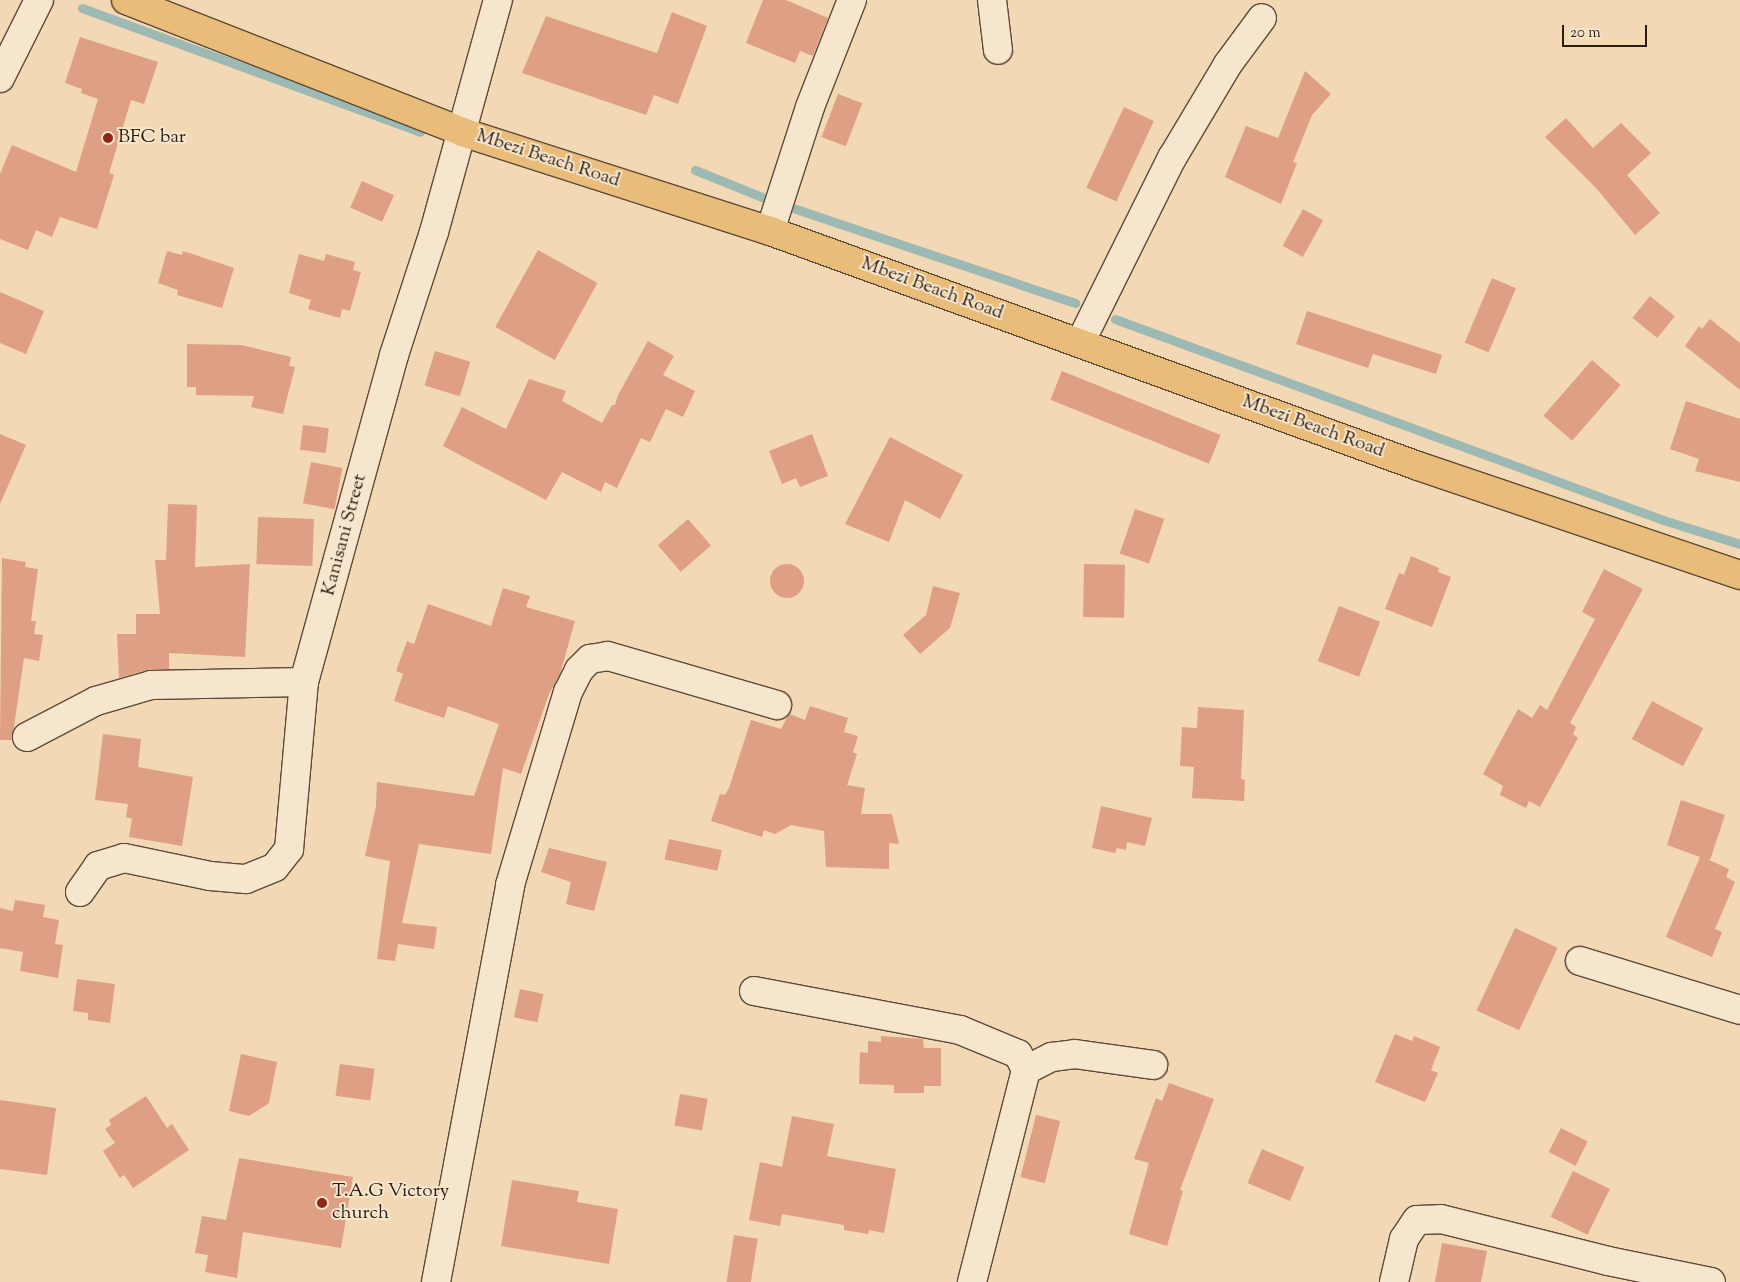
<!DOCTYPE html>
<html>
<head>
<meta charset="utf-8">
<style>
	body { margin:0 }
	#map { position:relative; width:1740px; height:1282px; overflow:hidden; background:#f2d8b4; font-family:"Sorts Mill Goudy",serif }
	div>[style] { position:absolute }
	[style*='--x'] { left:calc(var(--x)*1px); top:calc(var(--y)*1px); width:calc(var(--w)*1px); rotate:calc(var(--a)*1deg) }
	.stream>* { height:9px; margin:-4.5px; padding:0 4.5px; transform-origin:4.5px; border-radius:4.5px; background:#9cb9b3 }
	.building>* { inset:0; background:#df9f84; transform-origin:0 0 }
	.round { border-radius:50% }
	.roads { filter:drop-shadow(1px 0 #5c4a37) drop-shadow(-1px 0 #5c4a37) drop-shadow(0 1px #5c4a37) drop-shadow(0 -1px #5c4a37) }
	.minor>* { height:28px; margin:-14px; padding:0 14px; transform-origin:14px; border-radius:14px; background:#f7e6ce }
	.major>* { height:28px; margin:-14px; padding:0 14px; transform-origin:14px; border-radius:14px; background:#e9bc7a }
	.dots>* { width:14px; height:14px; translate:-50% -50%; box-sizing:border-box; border:2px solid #f7e6ce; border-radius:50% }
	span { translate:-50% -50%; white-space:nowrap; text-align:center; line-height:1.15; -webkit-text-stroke:4px #f7e6ce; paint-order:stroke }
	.poi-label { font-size:19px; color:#2a1b0d }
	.left { translate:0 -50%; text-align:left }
	.street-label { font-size:19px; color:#2a1b0d }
	.scale { position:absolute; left:1562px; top:25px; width:85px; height:22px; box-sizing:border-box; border:2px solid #2a1b0d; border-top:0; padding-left:6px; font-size:15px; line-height:18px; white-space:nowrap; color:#2a1b0d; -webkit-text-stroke:4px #f7e6ce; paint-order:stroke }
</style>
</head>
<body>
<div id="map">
	<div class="stream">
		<div style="--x:82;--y:8;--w:360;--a:20.1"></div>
		<div style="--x:695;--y:170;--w:78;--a:21.9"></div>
		<div style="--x:790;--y:207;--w:301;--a:18.6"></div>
		<div style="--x:1115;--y:319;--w:584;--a:20.14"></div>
		<div style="--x:1663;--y:520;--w:81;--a:17.3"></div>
	</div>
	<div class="building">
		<div style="clip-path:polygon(763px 0,786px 0,828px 18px,813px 56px,800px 51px,795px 63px,746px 43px)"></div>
		<div style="clip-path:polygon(672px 12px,707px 26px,678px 104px,654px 95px,646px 115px,522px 73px,546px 16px,657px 53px)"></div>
		<div style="clip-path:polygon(80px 37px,158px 62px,144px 104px,131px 100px,109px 173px,114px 175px,97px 229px,60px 217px,52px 237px,36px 230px,28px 250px,0 239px,0 174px,12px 145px,76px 172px,98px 99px,81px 93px,82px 89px,65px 83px)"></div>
		<div style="clip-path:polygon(1305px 71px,1331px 94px,1312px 115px,1293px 162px,1297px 163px,1281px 204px,1225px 177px,1246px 126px,1278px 138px)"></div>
		<div style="left:838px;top:94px;width:26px;height:46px;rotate:21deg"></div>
		<div style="left:1124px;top:107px;width:33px;height:89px;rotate:25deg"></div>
		<div style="clip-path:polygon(1566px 118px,1593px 148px,1621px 123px,1651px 153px,1627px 175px,1660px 213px,1635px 235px,1597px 189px,1545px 137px)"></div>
		<div style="left:362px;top:181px;width:35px;height:29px;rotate:24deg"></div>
		<div style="left:1303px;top:209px;width:23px;height:42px;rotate:29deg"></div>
		<div style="left:538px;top:250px;width:68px;height:88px;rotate:29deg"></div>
		<div style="clip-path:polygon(167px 251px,182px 255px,183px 251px,234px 268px,222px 308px,177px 295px,178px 290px,158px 283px)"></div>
		<div style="clip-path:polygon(299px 254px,324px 261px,326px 254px,355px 262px,353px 270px,361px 272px,350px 311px,342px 309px,340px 318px,308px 309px,311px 300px,289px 293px)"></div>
		<div style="left:1492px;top:278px;width:26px;height:70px;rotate:23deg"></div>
		<div style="clip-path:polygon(0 292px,44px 311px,26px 354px,0 343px)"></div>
		<div style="left:1650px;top:296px;width:32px;height:28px;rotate:39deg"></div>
		<div style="clip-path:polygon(1307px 311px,1442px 355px,1436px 374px,1373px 354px,1368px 368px,1296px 344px)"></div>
		<div style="clip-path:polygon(1710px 319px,1740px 343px,1740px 390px,1685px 346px,1699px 326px,1702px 329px)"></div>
		<div style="clip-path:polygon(648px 341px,674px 356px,663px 375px,695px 391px,683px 417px,666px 409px,650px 442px,641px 438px,617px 488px,605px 482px,601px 492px,562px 472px,546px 500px,443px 446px,462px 407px,506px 429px,529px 379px,566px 391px,562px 401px,602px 423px,612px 405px,615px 405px,618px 395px)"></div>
		<div style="clip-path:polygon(187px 344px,241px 345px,291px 357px,289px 366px,295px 367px,283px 414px,251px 407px,254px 396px,196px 395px,196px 387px,187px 387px)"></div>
		<div style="left:435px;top:351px;width:37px;height:36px;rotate:17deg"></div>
		<div style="left:1592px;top:360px;width:38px;height:74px;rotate:41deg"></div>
		<div style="left:1062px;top:371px;width:171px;height:31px;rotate:22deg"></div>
		<div style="clip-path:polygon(1686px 401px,1740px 419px,1740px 482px,1695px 471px,1699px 459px,1670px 449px)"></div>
		<div style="left:303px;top:425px;width:26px;height:25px;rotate:7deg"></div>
		<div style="clip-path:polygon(0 434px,26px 445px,0 504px)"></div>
		<div style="clip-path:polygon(812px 434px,828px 476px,800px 487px,796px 478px,782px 484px,769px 451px)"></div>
		<div style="clip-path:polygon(890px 437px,963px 475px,940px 519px,905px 500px,889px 542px,845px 524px)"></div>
		<div style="left:311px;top:462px;width:32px;height:42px;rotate:11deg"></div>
		<div style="clip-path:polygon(168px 504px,197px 505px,195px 567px,250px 564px,245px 657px,169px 653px,169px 669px,147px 670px,119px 678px,117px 634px,136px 634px,136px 614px,160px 614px,155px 560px,166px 560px)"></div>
		<div style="left:1135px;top:509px;width:31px;height:47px;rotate:19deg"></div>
		<div style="left:258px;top:517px;width:56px;height:47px;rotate:2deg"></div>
		<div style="left:688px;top:519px;width:35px;height:40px;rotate:49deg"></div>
		<div style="clip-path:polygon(1411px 556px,1439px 568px,1438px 572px,1451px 577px,1432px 627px,1385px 609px,1399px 573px,1404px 575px)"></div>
		<div style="clip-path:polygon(2px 558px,26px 562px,25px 567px,38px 569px,31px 621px,36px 621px,34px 634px,43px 635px,39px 661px,24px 658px,12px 740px,0 740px)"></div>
		<div class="round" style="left:770px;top:564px;width:34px;height:34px"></div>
		<div style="left:1084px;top:564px;width:41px;height:53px;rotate:1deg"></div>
		<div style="clip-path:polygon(1604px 569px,1643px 589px,1570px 723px,1576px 727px,1573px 734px,1578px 738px,1540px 807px,1529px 801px,1526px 808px,1500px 795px,1503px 786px,1483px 774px,1518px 709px,1532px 718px,1540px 705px,1547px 710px,1595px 619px,1582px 612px)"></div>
		<div style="clip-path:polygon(933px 586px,960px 593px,950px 628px,920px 654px,903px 635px,926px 615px)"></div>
		<div style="clip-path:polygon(503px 588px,530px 596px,526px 607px,575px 621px,560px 674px,549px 694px,521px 774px,503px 768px,491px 854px,419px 844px,402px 923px,437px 927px,434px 949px,398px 944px,395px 961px,377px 959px,390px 861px,365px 856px,376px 806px,377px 782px,474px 796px,499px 724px,448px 706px,444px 718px,394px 701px,403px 674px,396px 671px,407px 641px,414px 644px,428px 604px,491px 626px)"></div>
		<div style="left:1339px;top:606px;width:44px;height:59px;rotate:21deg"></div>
		<div style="left:1652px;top:701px;width:58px;height:43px;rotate:28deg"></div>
		<div style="clip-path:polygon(810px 706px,848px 718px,844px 732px,858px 736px,853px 752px,857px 754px,847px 785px,865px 788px,861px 814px,892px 814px,899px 844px,889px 843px,889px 869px,826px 867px,824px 831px,791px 825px,775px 834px,764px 830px,762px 837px,711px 821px,720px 794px,725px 795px,729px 788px,751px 720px,781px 729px,789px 714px,805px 720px)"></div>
		<div style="clip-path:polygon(1198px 707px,1244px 710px,1241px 779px,1245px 780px,1244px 801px,1192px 798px,1194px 767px,1180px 766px,1182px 727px,1197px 728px)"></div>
		<div style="clip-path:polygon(103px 734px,141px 739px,138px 767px,193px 777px,182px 846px,129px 837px,132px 819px,126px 817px,128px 804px,95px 800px)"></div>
		<div style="clip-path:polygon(1681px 800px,1725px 815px,1710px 860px,1707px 859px,1729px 869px,1726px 877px,1735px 882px,1715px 929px,1722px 932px,1712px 957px,1666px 937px,1700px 857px,1667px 845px)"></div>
		<div style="clip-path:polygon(1101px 806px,1152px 818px,1145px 846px,1127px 842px,1126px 850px,1117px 848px,1115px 853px,1092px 848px)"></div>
		<div style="left:669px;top:839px;width:54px;height:21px;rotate:12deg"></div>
		<div style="clip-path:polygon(549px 848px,607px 862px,594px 911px,566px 904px,571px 882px,541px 872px)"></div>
		<div style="clip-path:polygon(15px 900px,45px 905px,43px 917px,59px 920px,55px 944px,63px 945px,58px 978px,20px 971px,23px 952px,0 948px,0 908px,13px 911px)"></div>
		<div style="left:1515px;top:928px;width:47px;height:91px;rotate:25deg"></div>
		<div style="clip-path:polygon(77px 979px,115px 984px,110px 1023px,88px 1020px,88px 1013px,73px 1011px)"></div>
		<div style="left:520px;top:989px;width:24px;height:29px;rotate:12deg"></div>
		<div style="clip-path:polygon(1395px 1034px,1412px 1041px,1414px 1036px,1440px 1047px,1431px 1070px,1438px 1073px,1425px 1102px,1375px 1082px)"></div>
		<div style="clip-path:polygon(881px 1036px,923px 1039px,924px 1048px,941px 1048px,941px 1086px,924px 1086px,924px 1093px,894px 1093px,894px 1085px,859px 1084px,860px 1052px,868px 1053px,868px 1041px,881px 1042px)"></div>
		<div style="clip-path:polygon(241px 1054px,277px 1062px,269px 1103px,249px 1116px,229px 1111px)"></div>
		<div style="left:340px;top:1064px;width:35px;height:32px;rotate:8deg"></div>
		<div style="clip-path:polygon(1169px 1083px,1214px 1099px,1180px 1190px,1183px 1191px,1167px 1246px,1129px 1234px,1149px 1163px,1134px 1159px,1156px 1098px,1162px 1101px)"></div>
		<div style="left:680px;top:1094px;width:28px;height:32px;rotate:10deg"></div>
		<div style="clip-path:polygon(146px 1096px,167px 1128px,172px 1124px,189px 1150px,133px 1188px,124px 1175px,120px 1178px,103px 1151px,115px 1143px,105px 1129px,111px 1125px,109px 1120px)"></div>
		<div style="clip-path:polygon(0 1100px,56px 1108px,47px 1175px,0 1169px)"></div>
		<div style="left:1036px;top:1115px;width:25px;height:64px;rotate:14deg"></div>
		<div style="clip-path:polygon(792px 1116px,834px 1124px,827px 1156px,896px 1169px,884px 1233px,869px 1230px,868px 1234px,844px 1230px,844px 1225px,782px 1214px,780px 1226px,749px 1220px,760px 1162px,782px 1167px)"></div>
		<div style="left:1561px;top:1128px;width:30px;height:27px;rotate:27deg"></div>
		<div style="left:1262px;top:1149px;width:46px;height:37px;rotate:23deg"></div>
		<div style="clip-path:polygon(239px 1158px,353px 1177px,341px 1248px,243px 1232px,237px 1278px,205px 1272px,208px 1255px,195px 1253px,202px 1216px,226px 1220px)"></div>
		<div style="left:1573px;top:1171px;width:41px;height:51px;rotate:26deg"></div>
		<div style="clip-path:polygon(512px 1180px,579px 1191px,577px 1202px,618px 1209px,609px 1264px,501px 1246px)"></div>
		<div style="left:734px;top:1235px;width:24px;height:48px;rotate:9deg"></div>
		<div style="clip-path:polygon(1442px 1243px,1487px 1251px,1481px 1282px,1435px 1282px)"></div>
	</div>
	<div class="roads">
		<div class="minor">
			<div style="--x:992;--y:0;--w:50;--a:83.2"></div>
			<div style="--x:0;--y:78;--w:87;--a:-63.4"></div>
			<div style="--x:770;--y:231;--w:130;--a:-72.1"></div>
			<div style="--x:810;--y:107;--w:115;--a:-68.6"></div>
			<div style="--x:1080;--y:343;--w:207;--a:-63.6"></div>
			<div style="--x:1172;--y:158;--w:109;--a:-59.2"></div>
			<div style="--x:1228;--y:64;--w:57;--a:-53.5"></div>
			<div style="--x:27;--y:737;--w:78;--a:-27.6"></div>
			<div style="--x:96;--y:701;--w:57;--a:-16.2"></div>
			<div style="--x:151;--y:685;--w:153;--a:-1.1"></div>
			<div style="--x:80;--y:892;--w:32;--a:-55"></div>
			<div style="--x:98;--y:866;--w:27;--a:-17"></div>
			<div style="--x:124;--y:858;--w:88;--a:11.8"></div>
			<div style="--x:210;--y:876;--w:36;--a:5"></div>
			<div style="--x:246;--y:879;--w:31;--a:-22"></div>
			<div style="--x:275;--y:867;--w:23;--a:-52"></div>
			<div style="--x:289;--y:849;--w:168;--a:-84.9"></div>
			<div style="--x:304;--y:682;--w:339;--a:-74.6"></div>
			<div style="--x:394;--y:355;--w:129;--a:-72"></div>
			<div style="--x:434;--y:232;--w:241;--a:-74.6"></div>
			<div style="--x:1580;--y:961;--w:167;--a:17"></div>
			<div style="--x:754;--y:991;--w:210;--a:10.7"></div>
			<div style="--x:960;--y:1030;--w:63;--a:22.5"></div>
			<div style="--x:1018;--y:1054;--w:18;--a:63"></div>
			<div style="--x:1026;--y:1070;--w:219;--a:104.3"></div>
			<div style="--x:1026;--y:1070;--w:29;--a:-27"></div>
			<div style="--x:1052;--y:1057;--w:23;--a:-7"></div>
			<div style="--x:1075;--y:1054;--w:79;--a:8"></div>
			<div style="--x:436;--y:1282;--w:404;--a:-79.4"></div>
			<div style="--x:510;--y:885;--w:202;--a:-73.3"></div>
			<div style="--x:568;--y:692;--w:25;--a:-63"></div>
			<div style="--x:579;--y:670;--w:16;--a:-45"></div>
			<div style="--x:590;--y:659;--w:18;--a:-9"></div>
			<div style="--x:608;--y:656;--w:176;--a:16.2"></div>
			<div style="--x:1394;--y:1282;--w:44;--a:-76.9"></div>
			<div style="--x:1404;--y:1239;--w:23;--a:-56"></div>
			<div style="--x:1417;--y:1220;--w:24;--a:-2"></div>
			<div style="--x:1441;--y:1219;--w:172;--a:14.1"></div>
			<div style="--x:1608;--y:1261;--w:105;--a:11.5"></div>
		</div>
		<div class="major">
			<div style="--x:126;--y:0;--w:361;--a:21.4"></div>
			<div style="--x:462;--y:132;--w:324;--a:17.8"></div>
			<div style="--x:770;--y:231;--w:689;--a:19.93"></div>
			<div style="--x:1418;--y:466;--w:340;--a:18.7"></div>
		</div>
	</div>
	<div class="dots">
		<div style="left:108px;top:138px;background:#8f2418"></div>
		<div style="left:322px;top:1203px;background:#8f2418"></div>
	</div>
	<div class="poi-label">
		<span class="left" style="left:118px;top:138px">BFC bar</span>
		<span class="left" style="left:332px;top:1203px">T.A.G Victory<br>church</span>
	</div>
	<div class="street-label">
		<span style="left:548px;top:159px;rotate:18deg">Mbezi Beach Road</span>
		<span style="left:932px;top:289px;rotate:20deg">Mbezi Beach Road</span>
		<span style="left:1313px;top:427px;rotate:20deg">Mbezi Beach Road</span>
		<span style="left:345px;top:535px;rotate:-75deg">Kanisani Street</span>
	</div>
	<div class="scale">20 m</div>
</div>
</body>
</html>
